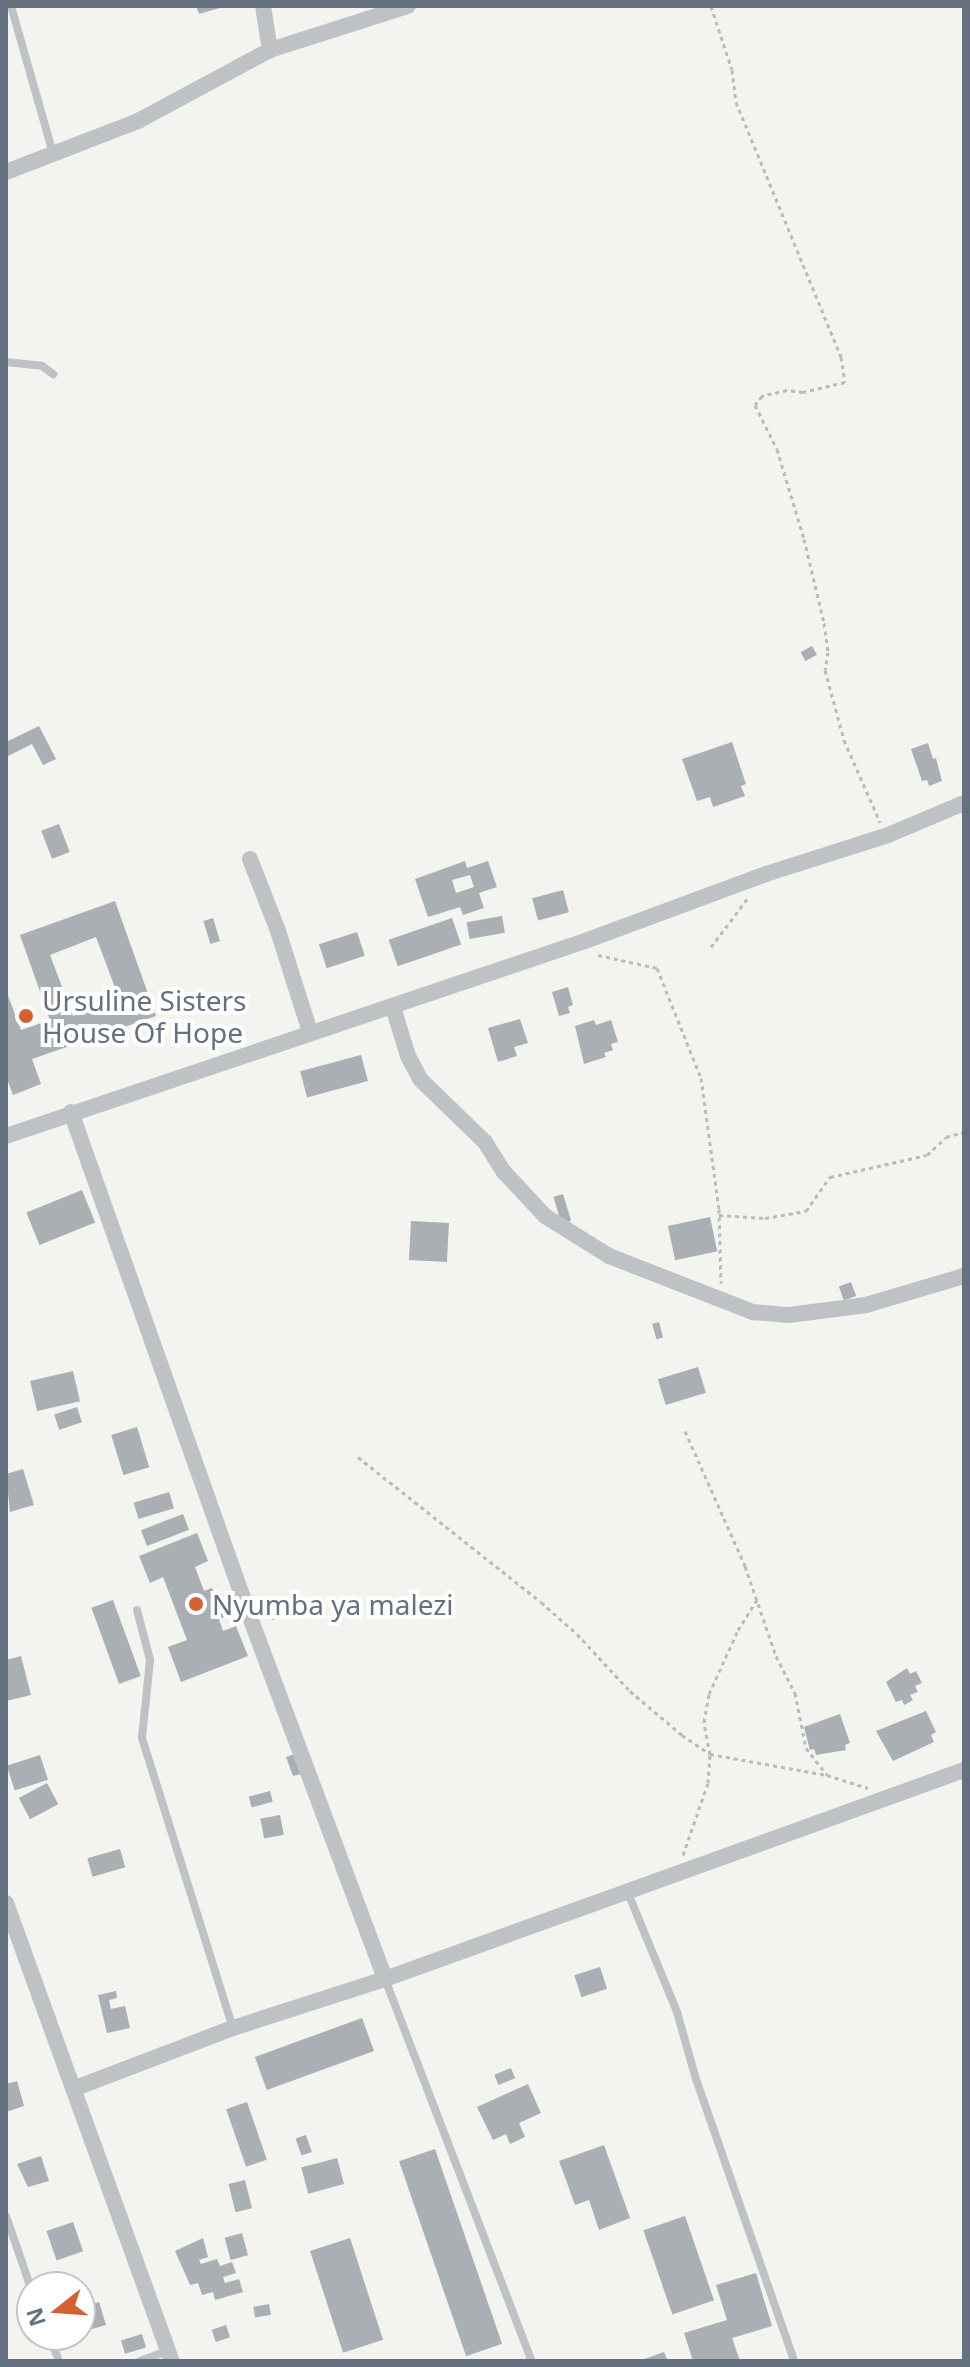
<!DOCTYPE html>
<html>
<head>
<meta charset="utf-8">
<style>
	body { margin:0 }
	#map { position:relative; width:970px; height:2367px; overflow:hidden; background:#f3f3f0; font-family:"Noto Sans",sans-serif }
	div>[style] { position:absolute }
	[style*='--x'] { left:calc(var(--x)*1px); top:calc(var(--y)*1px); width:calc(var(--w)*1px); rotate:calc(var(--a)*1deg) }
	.building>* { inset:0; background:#a9afb3; transform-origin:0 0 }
	.path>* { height:3px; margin-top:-1.5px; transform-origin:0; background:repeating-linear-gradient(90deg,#b8babc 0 4px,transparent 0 8px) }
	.service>* { height:8px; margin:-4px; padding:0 4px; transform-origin:4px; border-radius:4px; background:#bfc2c5 }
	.minor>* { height:16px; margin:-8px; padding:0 8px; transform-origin:8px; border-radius:8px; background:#bfc2c5 }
	.dots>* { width:22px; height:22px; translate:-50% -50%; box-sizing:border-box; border:4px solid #fff; border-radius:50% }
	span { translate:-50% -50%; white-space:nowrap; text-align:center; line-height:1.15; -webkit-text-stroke:8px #fff; paint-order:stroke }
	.poi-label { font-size:28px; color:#65717e }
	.left { translate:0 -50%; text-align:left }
	.frame { position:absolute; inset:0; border:8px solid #65717e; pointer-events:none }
	.north { position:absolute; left:16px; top:2271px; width:80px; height:80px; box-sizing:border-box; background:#fff; border:2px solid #c1c6cb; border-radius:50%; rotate:253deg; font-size:22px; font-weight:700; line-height:32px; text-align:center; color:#65717e }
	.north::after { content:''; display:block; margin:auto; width:28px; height:36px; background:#d36030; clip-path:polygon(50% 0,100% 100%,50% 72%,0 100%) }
</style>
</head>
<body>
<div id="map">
	<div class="building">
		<div style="clip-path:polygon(196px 6px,223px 6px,223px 7px,199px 14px)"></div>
		<div style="left:812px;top:646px;width:10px;height:13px;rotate:61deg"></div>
		<div style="clip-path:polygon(39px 726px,56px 759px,43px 765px,32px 744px,6px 757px,6px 742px)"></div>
		<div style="clip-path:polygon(732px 742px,746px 784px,741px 786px,745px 796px,713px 807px,710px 797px,697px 801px,682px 759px)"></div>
		<div style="clip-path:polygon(928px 743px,933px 759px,936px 758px,942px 781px,929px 786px,927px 780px,922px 781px,911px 749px)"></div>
		<div style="left:59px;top:824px;width:30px;height:19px;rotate:69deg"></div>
		<div style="clip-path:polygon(evenodd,465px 861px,467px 868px,488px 861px,497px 887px,479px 893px,484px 908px,463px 915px,460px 907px,428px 917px,415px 879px,465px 861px,470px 875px,474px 887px,456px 893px,452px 880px,470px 875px)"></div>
		<div style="left:563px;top:890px;width:23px;height:32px;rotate:75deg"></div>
		<div style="clip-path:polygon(evenodd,115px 901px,156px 1016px,32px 1059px,41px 1084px,13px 1095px,6px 1076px,6px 990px,21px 1030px,50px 1020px,20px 935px,115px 901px,96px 937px,119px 998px,73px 1016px,50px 955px,96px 937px)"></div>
		<div style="left:502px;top:916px;width:17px;height:36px;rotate:80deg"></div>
		<div style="left:213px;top:918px;width:24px;height:10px;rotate:73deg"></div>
		<div style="left:452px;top:918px;width:28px;height:67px;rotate:71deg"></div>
		<div style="left:357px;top:932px;width:25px;height:40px;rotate:72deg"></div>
		<div style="clip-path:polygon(568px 987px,573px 1005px,568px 1007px,570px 1013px,559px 1016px,552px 992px)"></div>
		<div style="clip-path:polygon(520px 1019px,528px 1043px,514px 1047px,517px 1056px,498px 1062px,488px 1028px)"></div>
		<div style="clip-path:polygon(594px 1020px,596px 1025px,611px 1020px,618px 1042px,611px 1044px,613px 1050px,604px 1053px,606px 1057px,584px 1064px,575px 1026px)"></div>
		<div style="left:361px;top:1055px;width:27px;height:63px;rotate:75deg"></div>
		<div style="left:82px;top:1190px;width:35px;height:60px;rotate:68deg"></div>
		<div style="left:563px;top:1194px;width:28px;height:10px;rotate:73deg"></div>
		<div style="left:710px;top:1217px;width:35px;height:43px;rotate:78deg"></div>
		<div style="left:411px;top:1221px;width:38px;height:39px;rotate:3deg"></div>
		<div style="left:851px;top:1282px;width:15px;height:13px;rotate:70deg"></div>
		<div style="left:659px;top:1322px;width:16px;height:7px;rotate:75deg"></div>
		<div style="left:698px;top:1367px;width:27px;height:42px;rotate:73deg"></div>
		<div style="left:73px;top:1371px;width:31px;height:44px;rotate:77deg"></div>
		<div style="left:77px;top:1407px;width:16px;height:24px;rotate:72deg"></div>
		<div style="left:137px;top:1427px;width:42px;height:27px;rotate:73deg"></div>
		<div style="clip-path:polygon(23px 1469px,34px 1505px,10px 1512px,6px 1474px)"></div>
		<div style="left:169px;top:1492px;width:17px;height:37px;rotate:73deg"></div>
		<div style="left:183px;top:1514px;width:17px;height:45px;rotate:69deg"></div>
		<div style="clip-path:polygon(197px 1533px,208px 1561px,195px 1567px,204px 1591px,212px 1588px,224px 1617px,219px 1619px,223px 1631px,236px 1626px,248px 1656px,181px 1682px,168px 1647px,187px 1640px,163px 1577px,150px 1583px,139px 1556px)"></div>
		<div style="clip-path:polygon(293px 1598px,301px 1612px,272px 1620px,256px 1605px)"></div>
		<div style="left:113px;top:1600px;width:81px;height:23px;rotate:70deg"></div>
		<div style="clip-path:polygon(21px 1656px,31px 1695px,6px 1701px,6px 1660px)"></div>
		<div style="clip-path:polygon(907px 1668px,910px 1674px,916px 1671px,922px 1683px,915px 1686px,918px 1692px,910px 1695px,913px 1700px,904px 1705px,902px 1700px,896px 1702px,886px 1682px)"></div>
		<div style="clip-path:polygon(926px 1711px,936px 1732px,931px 1735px,934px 1742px,893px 1761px,876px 1731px)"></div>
		<div style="clip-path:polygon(840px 1714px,850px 1743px,845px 1745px,846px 1750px,816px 1755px,814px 1749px,810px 1750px,804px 1727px)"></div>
		<div style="clip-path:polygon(295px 1754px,301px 1774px,293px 1776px,286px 1757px)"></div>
		<div style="left:40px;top:1755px;width:26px;height:35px;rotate:72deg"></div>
		<div style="left:47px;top:1783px;width:24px;height:32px;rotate:62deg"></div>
		<div style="left:270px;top:1791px;width:11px;height:22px;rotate:75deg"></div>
		<div style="left:280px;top:1815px;width:20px;height:20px;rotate:79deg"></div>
		<div style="left:120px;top:1849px;width:19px;height:34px;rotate:74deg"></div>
		<div style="left:600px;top:1967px;width:23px;height:27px;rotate:72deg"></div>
		<div style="clip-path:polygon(116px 1991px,117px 1998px,109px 2000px,111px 2009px,125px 2006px,130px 2028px,107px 2033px,98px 1995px)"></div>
		<div style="left:362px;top:2018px;width:35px;height:114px;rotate:70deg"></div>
		<div style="left:511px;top:2068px;width:11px;height:18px;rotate:68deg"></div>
		<div style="clip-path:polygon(17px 2081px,24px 2106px,6px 2112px,6px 2084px)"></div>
		<div style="clip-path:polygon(528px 2084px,541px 2113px,519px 2123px,525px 2137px,510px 2144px,506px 2134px,493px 2140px,477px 2107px)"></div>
		<div style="left:247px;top:2102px;width:61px;height:22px;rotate:71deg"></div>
		<div style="left:306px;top:2135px;width:18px;height:11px;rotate:71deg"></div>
		<div style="clip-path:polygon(604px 2145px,630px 2218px,599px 2230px,589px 2200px,575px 2205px,559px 2161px)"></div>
		<div style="left:435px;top:2149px;width:206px;height:38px;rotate:71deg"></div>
		<div style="clip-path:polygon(41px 2156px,49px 2181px,28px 2187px,17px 2164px)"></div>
		<div style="left:337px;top:2158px;width:27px;height:37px;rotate:75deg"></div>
		<div style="left:245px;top:2180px;width:29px;height:17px;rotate:76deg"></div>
		<div style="left:685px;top:2216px;width:89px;height:44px;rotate:71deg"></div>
		<div style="left:73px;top:2222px;width:31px;height:28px;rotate:71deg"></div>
		<div style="left:242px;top:2233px;width:23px;height:18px;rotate:75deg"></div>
		<div style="clip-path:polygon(203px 2238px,208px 2257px,199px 2260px,201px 2264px,217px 2259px,220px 2266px,232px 2262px,236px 2273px,223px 2277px,225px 2283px,239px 2279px,243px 2292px,215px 2300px,213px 2292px,202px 2295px,198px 2283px,190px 2285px,175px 2251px)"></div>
		<div style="left:350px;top:2238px;width:107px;height:42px;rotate:72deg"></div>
		<div style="clip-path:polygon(756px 2273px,772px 2326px,732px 2338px,740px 2361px,693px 2361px,684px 2333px,727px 2320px,716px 2285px)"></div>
		<div style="clip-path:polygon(99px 2302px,106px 2325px,82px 2332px,80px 2308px)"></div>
		<div style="left:269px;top:2304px;width:11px;height:16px;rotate:80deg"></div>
		<div style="left:226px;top:2325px;width:13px;height:15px;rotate:72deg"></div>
		<div style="left:142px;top:2334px;width:14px;height:22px;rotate:73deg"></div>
		<div style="clip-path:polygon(664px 2352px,668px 2361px,639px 2361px)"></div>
	</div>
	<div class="path">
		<div style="--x:711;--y:6;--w:67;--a:71.8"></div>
		<div style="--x:732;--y:70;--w:32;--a:83"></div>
		<div style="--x:736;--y:102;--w:276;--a:67.6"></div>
		<div style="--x:841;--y:357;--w:25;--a:81"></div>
		<div style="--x:845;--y:382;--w:43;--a:166.6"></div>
		<div style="--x:803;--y:392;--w:16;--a:-173"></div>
		<div style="--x:787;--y:390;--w:26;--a:167"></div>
		<div style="--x:762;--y:396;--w:11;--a:128"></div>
		<div style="--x:755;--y:405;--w:49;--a:63.4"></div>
		<div style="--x:777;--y:449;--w:94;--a:73.3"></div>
		<div style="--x:804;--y:539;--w:86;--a:76.6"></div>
		<div style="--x:824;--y:623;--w:29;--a:82"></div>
		<div style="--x:828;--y:652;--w:18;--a:99"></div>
		<div style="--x:825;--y:670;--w:73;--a:74.8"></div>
		<div style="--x:844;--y:740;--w:90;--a:66.3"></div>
		<div style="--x:711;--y:947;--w:60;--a:-53.1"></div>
		<div style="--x:598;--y:955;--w:60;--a:12.4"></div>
		<div style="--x:657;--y:968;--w:118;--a:68.2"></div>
		<div style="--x:701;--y:1078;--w:132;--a:82.2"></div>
		<div style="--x:719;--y:1209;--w:74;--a:88.5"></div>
		<div style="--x:719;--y:1215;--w:46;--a:3.7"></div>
		<div style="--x:765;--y:1218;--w:42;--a:-9.7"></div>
		<div style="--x:806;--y:1211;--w:42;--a:-54.8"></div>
		<div style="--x:830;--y:1177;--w:99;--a:-12.8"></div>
		<div style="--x:927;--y:1155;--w:26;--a:-43"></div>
		<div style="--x:946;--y:1137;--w:19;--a:-16"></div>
		<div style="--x:685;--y:1431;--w:148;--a:66"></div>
		<div style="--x:745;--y:1566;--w:95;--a:71"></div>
		<div style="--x:776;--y:1656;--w:42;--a:62.8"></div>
		<div style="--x:795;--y:1693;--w:56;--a:78.7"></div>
		<div style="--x:806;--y:1748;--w:34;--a:52"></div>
		<div style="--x:827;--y:1775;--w:43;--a:17.6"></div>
		<div style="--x:358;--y:1457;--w:233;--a:38.4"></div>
		<div style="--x:541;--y:1602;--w:48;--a:41.6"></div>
		<div style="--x:577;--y:1634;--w:78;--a:47.1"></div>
		<div style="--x:630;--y:1691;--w:68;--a:40.2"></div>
		<div style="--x:682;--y:1735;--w:34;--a:34"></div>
		<div style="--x:710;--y:1754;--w:119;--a:10.2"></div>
		<div style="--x:683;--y:1855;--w:76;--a:-70.9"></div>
		<div style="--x:708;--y:1783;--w:29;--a:-86"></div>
		<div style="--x:710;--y:1754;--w:33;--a:-101"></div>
		<div style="--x:704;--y:1722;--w:28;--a:-80"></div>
		<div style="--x:709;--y:1694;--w:70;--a:-65.6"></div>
		<div style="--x:738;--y:1630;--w:36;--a:-58"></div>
	</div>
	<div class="service">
		<div style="--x:11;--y:6;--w:153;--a:74.1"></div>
		<div style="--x:6;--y:362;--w:36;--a:6"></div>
		<div style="--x:42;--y:366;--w:14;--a:36"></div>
		<div style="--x:137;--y:1610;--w:52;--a:75.4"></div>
		<div style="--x:150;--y:1660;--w:78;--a:95.9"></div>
		<div style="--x:142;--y:1738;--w:304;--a:72.6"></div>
		<div style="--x:628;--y:1893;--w:129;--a:67.6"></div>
		<div style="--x:677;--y:2012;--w:70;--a:74.2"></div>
		<div style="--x:696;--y:2079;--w:299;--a:70.8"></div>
		<div style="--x:385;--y:1979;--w:409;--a:69"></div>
		<div style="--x:6;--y:2216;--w:79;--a:70.9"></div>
		<div style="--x:49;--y:2335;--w:28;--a:69"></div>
		<div style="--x:140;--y:2361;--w:30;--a:-20"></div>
	</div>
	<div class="minor">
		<div style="--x:263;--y:6;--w:45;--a:81"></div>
		<div style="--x:6;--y:172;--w:142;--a:-21.1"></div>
		<div style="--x:138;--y:121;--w:150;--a:-28.3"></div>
		<div style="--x:270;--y:50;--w:145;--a:-17.7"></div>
		<div style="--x:250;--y:859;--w:77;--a:68.7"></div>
		<div style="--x:278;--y:931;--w:106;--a:72.4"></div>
		<div style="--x:393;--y:1007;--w:51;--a:73"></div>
		<div style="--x:408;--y:1056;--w:27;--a:62"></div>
		<div style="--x:421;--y:1080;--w:89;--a:44.1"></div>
		<div style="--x:485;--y:1142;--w:36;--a:58"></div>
		<div style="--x:504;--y:1172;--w:60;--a:47"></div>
		<div style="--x:545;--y:1216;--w:75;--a:32"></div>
		<div style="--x:609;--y:1256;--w:155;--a:21.3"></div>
		<div style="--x:753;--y:1312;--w:36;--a:5"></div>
		<div style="--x:789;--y:1315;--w:78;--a:-7.4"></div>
		<div style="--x:866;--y:1305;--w:102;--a:-16.5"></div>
		<div style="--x:71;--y:1112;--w:530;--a:70.51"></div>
		<div style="--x:248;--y:1612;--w:392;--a:69.5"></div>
		<div style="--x:6;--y:1136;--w:611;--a:-18.61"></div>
		<div style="--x:585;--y:941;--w:193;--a:-20.3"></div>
		<div style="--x:766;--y:874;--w:128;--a:-17.7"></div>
		<div style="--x:888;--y:835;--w:82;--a:-22.8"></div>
		<div style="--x:6;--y:1903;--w:487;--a:70.1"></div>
		<div style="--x:73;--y:2089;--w:171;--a:-20.9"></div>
		<div style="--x:233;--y:2028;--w:160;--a:-17.9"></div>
		<div style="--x:385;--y:1979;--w:616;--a:-19.85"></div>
	</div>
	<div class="dots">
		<div style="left:26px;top:1016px;background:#d36030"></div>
		<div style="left:196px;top:1604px;background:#d36030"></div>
	</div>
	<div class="poi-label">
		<span class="left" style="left:42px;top:1016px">Ursuline Sisters<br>House Of Hope</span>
		<span class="left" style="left:212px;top:1604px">Nyumba ya malezi</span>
	</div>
	<div class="frame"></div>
	<div class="north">N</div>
</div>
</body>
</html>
